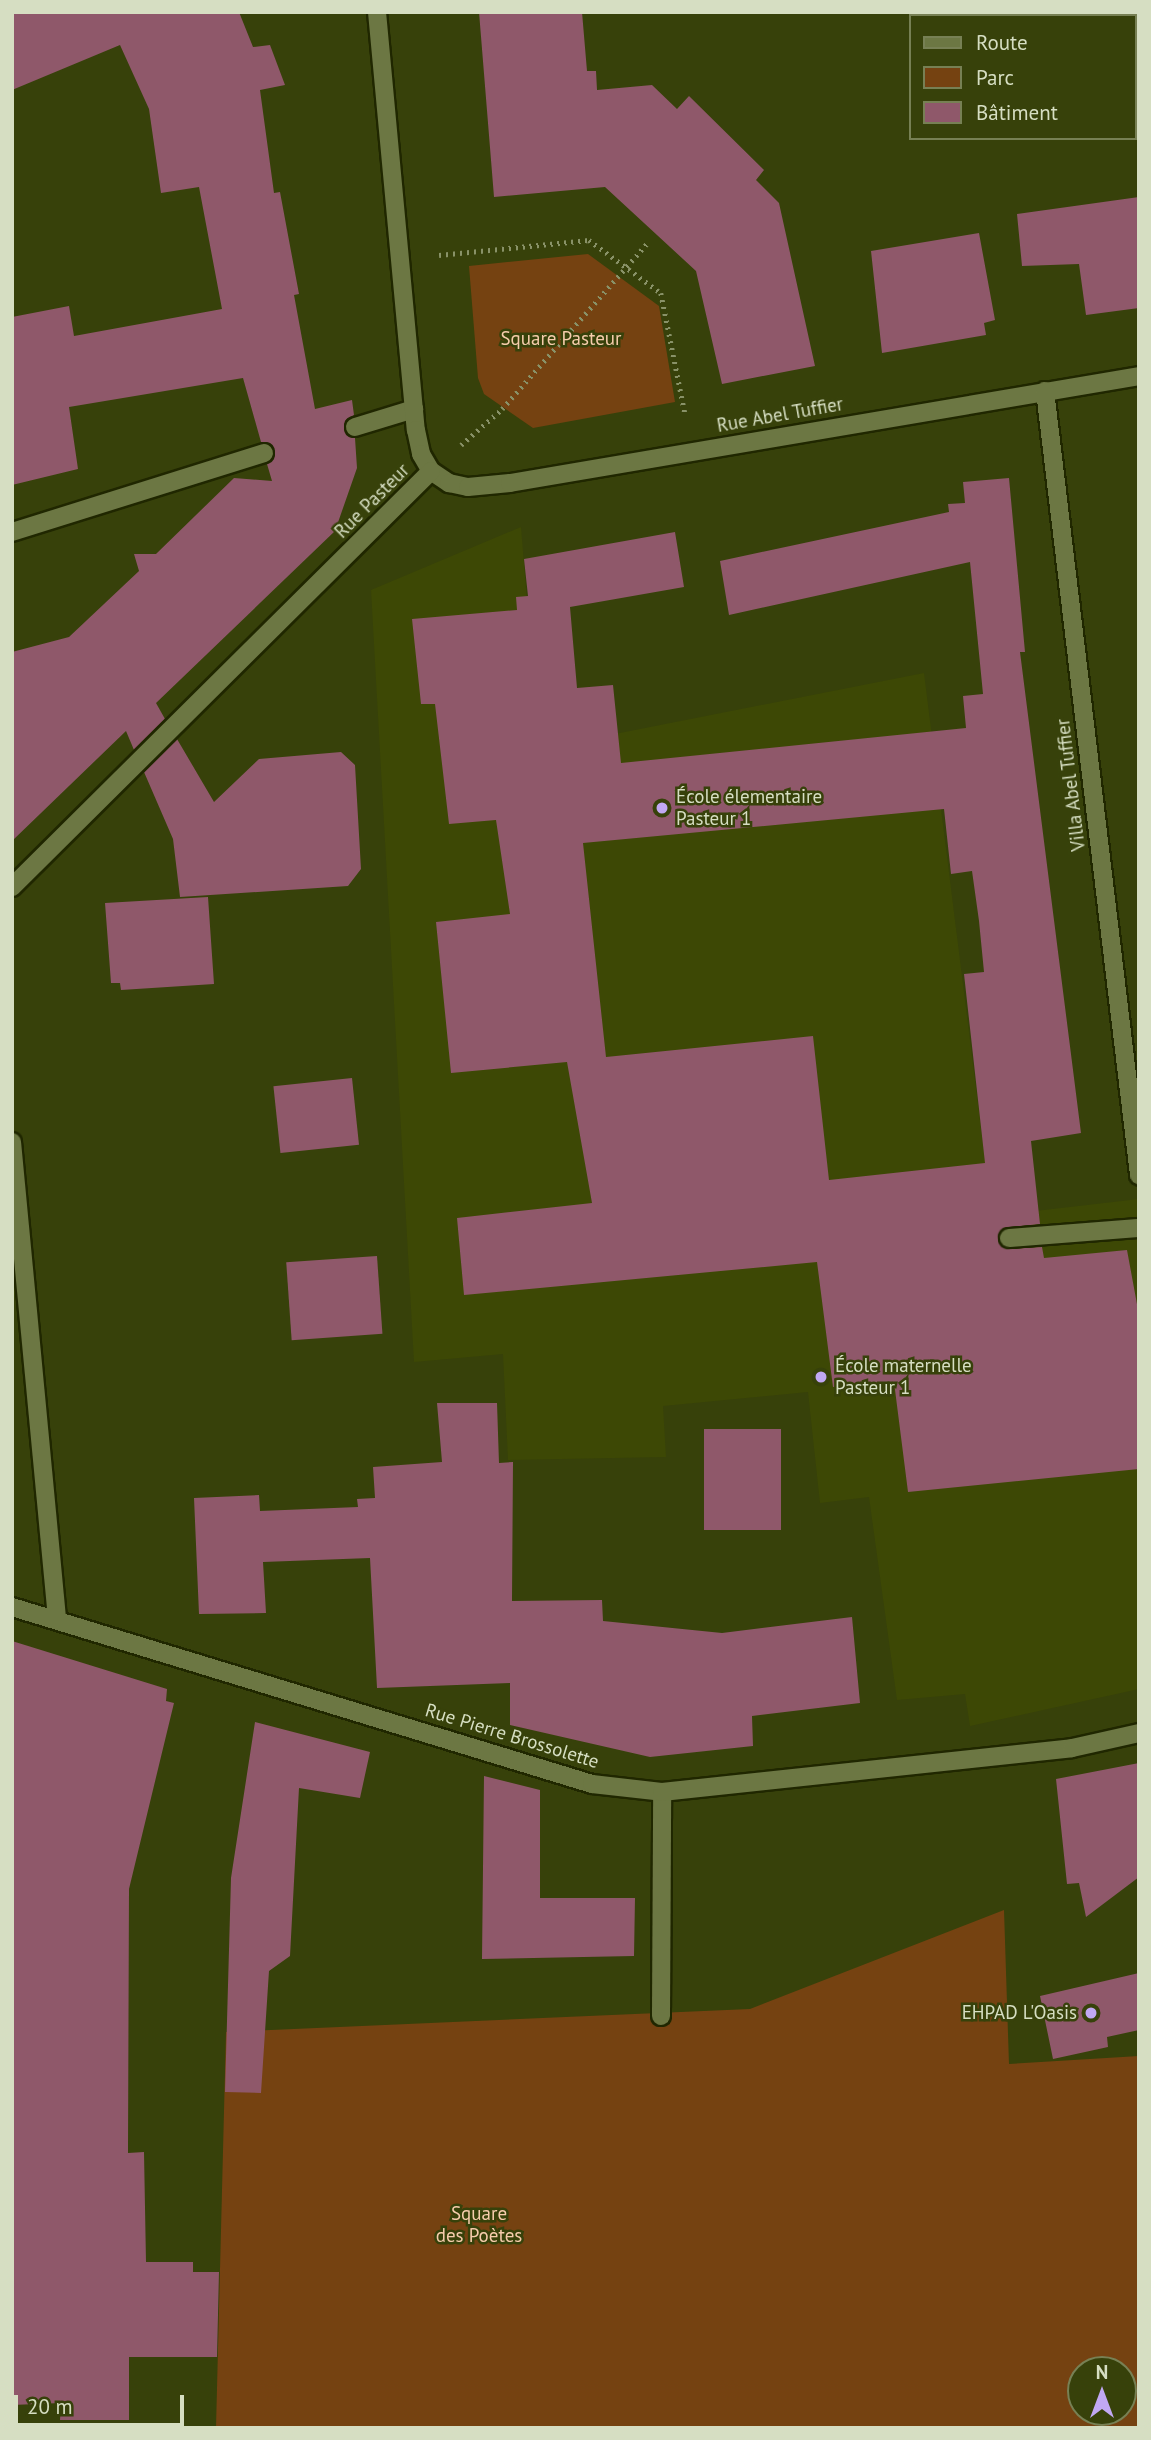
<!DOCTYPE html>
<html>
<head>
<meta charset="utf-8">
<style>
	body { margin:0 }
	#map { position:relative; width:1151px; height:2440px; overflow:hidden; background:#37410a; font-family:"PT Sans",sans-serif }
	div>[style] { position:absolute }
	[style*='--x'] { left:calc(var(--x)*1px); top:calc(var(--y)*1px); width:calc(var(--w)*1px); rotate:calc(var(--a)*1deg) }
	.built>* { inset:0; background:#3d4805 }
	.green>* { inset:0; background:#754211 }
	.building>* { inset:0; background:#8f586a; transform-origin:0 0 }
	.path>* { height:4.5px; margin-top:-2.25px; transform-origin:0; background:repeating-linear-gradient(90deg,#899268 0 2px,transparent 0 7px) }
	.roads { filter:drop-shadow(2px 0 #202700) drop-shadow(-2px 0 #202700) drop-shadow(0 2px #202700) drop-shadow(0 -2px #202700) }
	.service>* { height:18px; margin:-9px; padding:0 9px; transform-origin:9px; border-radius:9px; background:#6c7743 }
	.minor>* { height:18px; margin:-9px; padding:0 9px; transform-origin:9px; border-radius:9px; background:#6c7743 }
	.dots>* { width:19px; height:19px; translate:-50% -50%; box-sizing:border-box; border:4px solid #37410a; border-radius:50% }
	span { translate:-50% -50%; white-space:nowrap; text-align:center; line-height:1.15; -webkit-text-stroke:5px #37410a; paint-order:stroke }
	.park-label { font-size:19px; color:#f6ccac }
	.street-label { font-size:19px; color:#d6dec2 }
	.poi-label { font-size:19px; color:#d6dec2 }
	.left { translate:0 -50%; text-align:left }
	.right { translate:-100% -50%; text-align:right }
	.frame { position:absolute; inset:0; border:14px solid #d6dec2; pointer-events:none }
	.legend { position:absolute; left:909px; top:14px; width:228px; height:126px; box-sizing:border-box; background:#37410a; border:2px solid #778054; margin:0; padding:9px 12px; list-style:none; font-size:21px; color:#d6dec2 }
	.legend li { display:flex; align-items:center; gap:14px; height:35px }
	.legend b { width:35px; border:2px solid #778054 }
	.north { position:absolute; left:1067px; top:2356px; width:70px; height:70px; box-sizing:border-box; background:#37410a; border:2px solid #778054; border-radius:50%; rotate:0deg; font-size:19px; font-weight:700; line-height:28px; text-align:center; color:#d6dec2 }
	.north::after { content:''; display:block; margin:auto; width:24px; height:32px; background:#c1a8f3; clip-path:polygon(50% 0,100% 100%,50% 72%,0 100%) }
	.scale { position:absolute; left:14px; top:2395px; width:170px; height:32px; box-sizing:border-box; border:4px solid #d6dec2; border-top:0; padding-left:9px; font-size:21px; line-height:24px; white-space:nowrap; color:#d6dec2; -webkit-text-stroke:5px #37410a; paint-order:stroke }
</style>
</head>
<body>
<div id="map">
	<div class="built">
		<div style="clip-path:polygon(521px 527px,539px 749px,924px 673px,992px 1216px,1139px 1199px,1139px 1689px,970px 1726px,965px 1694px,897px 1700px,869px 1497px,820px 1503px,808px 1392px,663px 1406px,666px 1457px,508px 1460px,503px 1354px,414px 1362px,371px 590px)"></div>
	</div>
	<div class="green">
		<div style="clip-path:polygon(588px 254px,659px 306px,675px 402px,533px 428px,484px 394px,478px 378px,469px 266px)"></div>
		<div style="clip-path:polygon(evenodd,1004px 1910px,1009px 2064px,1139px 2056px,1139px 2428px,216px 2428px,226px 2032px,750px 2009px,1004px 1910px,1081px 2370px,1123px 2370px,1123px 2412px,1081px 2412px,1081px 2370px)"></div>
	</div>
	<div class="building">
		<div style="clip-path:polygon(12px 12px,239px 12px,253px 47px,270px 45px,285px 85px,260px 90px,274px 193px,280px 192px,299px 294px,294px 295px,315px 409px,352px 400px,354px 415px,346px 420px,344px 430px,355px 438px,357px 468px,335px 531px,156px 703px,165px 719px,134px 750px,126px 731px,12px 841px,12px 652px,69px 637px,139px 571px,134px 554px,156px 554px,234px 478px,272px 481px,267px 464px,275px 455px,271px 444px,261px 442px,243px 378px,69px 407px,78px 469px,12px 485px,12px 317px,69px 306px,74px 336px,222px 309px,199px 187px,161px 193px,149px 109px,120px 45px,12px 90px)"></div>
		<div style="clip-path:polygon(479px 12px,582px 12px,587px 71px,596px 71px,597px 90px,652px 85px,677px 109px,689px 96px,764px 170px,756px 180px,779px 203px,815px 366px,722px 384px,696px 271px,605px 187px,494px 197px)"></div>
		<div style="clip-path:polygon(1139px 197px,1139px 308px,1086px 315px,1079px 264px,1022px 266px,1017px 214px)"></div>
		<div style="clip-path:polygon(979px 233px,995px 320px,984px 323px,986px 335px,882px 353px,871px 251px)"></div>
		<div style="clip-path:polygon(evenodd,1009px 478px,1025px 652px,1020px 652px,1081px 1133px,1031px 1141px,1040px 1224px,1003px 1228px,998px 1240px,1009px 1249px,1042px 1247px,1044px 1258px,1127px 1250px,1139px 1315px,1139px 1469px,908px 1492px,894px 1382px,833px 1387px,817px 1262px,464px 1295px,457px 1218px,592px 1203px,567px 1062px,451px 1073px,436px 922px,510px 914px,496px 820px,449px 824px,435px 704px,421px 704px,412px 619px,517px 610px,516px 597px,528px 596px,524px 559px,675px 532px,684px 587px,570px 607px,577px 688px,613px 685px,621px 763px,966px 728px,963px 696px,983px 694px,970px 562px,729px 615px,720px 561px,949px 512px,948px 504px,965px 503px,963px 482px,1009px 478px,944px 809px,951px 874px,972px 871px,979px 921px,984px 972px,964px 974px,985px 1163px,829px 1180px,813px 1036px,606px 1057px,583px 843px,944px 809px)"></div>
		<div style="clip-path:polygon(177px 739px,214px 802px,259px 759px,341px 752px,355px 765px,361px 869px,348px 886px,180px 897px,173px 839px,144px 772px)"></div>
		<div style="clip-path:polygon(208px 897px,214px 984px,121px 990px,120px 983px,111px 983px,105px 903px)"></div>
		<div style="left:352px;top:1078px;width:67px;height:79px;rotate:84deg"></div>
		<div style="left:377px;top:1256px;width:78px;height:91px;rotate:86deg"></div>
		<div style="clip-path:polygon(437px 1403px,497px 1403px,499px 1463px,513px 1462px,512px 1601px,602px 1600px,603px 1621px,722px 1633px,852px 1617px,860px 1703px,752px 1716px,753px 1746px,650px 1757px,510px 1725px,510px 1683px,377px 1688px,370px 1558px,263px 1562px,266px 1613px,199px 1614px,194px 1498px,259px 1495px,260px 1511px,358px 1507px,357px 1499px,375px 1498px,373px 1467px,442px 1462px)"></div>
		<div style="left:704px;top:1429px;width:77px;height:101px"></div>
		<div style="clip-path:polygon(12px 1641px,167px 1689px,166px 1701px,174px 1703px,129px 1889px,128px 2153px,144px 2152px,146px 2262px,193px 2262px,193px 2272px,219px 2272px,217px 2357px,129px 2357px,129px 2420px,60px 2420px,61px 2403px,12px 2405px)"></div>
		<div style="clip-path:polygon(255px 1722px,370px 1752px,360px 1798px,299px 1788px,290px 1956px,269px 1971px,261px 2093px,225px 2092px,231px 1878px)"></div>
		<div style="clip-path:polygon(1139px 1763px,1139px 1877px,1086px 1917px,1079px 1883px,1067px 1884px,1056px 1779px)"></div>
		<div style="clip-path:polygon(484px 1776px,540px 1790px,540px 1898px,635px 1898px,634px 1956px,482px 1959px)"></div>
		<div style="clip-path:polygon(1139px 1973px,1139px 2030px,1107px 2037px,1108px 2047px,1053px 2059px,1040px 1996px)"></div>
	</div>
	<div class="path">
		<div style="--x:439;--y:255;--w:151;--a:-5.7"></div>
		<div style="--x:589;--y:240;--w:89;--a:36.4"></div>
		<div style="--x:661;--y:293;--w:122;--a:78.7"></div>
		<div style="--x:461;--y:445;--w:55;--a:-41.3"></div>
		<div style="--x:502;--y:409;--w:222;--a:-48.8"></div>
	</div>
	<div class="roads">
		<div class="service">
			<div style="--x:355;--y:427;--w:62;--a:-17"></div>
			<div style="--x:12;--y:532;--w:264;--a:-17.4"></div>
			<div style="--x:1009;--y:1238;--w:130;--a:-4.4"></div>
			<div style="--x:661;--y:2016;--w:224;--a:-89.7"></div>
		</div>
		<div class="minor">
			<div style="--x:377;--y:12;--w:420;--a:84.7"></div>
			<div style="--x:416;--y:430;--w:25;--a:78"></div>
			<div style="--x:421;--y:454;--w:20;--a:60"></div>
			<div style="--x:431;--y:471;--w:22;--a:34"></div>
			<div style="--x:449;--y:483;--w:19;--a:12"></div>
			<div style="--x:468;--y:487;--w:42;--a:-5.4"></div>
			<div style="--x:510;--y:483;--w:638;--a:-9.65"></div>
			<div style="--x:1045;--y:391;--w:790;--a:83.16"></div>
			<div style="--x:12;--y:887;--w:590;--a:-44.79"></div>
			<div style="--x:12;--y:1142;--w:477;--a:84.6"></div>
			<div style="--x:12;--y:1607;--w:606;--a:16.97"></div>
			<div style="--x:592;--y:1784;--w:70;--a:6.5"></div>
			<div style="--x:662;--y:1792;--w:412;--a:-6.1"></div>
			<div style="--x:1072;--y:1748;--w:69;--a:-12.6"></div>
		</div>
	</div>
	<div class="dots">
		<div style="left:662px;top:808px;background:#c1a8f3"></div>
		<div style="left:821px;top:1377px;background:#c1a8f3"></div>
		<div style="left:1091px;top:2013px;background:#c1a8f3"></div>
	</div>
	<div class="park-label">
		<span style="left:561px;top:339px">Square Pasteur</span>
		<span style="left:479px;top:2225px">Square<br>des Poètes</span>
	</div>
	<div class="street-label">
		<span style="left:780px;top:415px;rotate:-10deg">Rue Abel Tuffier</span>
		<span style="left:372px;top:501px;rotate:-45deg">Rue Pasteur</span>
		<span style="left:1071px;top:785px;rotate:-97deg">Villa Abel Tuffier</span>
		<span style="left:512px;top:1736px;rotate:17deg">Rue Pierre Brossolette</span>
	</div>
	<div class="poi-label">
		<span class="left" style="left:676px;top:808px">École élementaire<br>Pasteur 1</span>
		<span class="left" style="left:835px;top:1377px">École maternelle<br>Pasteur 1</span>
		<span class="right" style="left:1077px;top:2013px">EHPAD L'Oasis</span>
	</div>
	<div class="frame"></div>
	<ul class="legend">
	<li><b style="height:9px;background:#6c7743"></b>Route</li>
	<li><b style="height:19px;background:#754211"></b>Parc</li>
	<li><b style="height:19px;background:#8f586a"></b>Bâtiment</li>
	</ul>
	<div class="north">N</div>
	<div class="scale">20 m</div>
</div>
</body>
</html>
